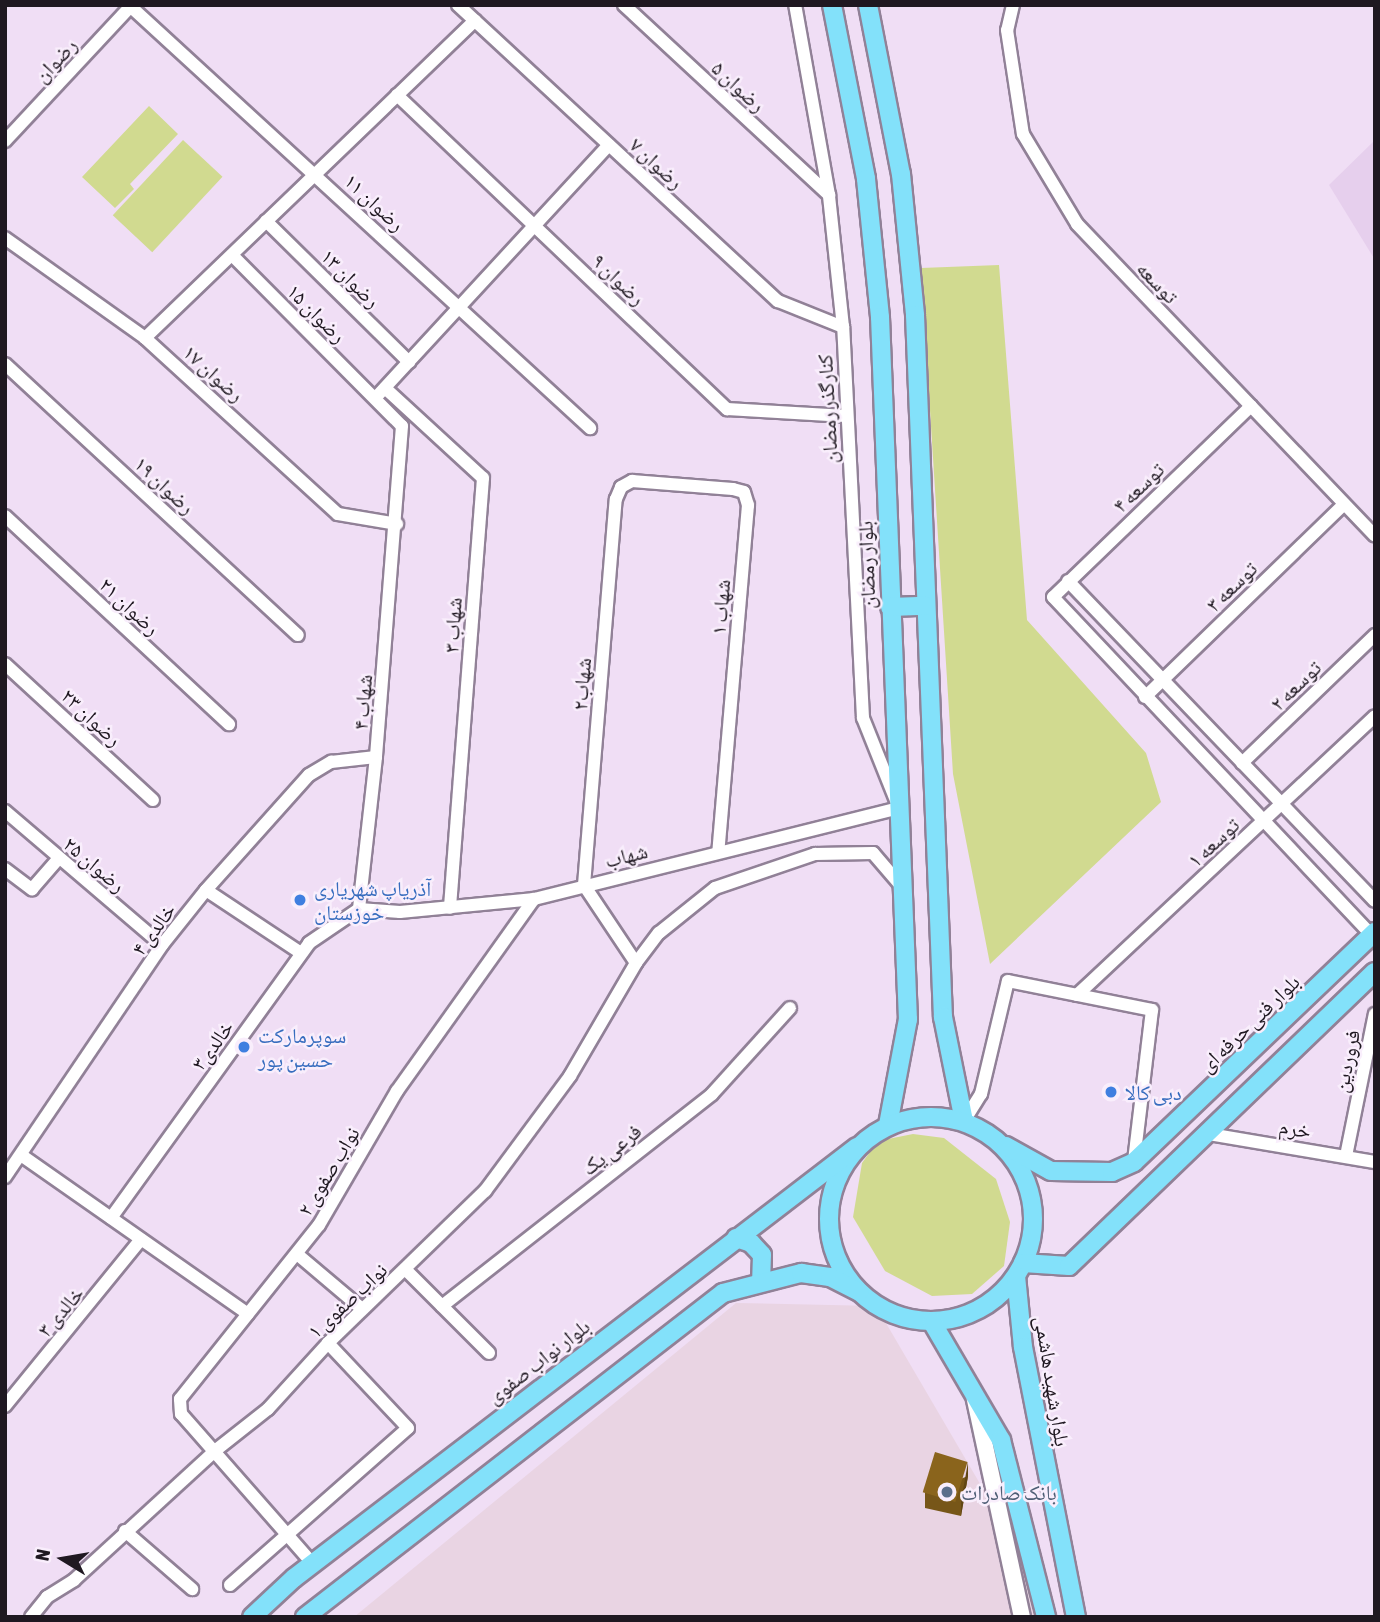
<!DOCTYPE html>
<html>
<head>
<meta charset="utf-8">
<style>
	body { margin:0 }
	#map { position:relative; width:1380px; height:1622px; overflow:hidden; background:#f0def5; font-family:"Asap Condensed","Noto Naskh Arabic",sans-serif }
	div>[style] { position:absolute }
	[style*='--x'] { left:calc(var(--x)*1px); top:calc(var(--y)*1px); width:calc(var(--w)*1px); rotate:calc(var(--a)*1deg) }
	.industrial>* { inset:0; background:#e9d4e3 }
	.built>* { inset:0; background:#e6cfed }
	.green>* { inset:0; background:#d1da90; transform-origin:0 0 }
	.roads { filter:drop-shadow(2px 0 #918197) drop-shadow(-2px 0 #918197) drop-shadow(0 2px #918197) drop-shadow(0 -2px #918197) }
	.street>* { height:12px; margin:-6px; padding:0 6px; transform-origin:6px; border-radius:6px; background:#fff }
	.secondary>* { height:16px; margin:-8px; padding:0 8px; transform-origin:8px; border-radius:8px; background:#fff }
	.primary>* { height:18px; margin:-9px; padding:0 9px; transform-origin:9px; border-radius:9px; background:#83e1fa }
	.primary>.ring { margin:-9px; padding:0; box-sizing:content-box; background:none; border:18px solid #83e1fa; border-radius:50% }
	.wall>* { inset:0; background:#775618 }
	.shaded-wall>* { inset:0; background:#614614 }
	.building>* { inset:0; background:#8a641c; transform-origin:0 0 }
	.dots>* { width:19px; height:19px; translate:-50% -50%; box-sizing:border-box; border:4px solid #f9eefc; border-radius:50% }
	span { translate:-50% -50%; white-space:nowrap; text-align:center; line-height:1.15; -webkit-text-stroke:5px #f9eefc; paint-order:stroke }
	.street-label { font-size:21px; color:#1f1821 }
	.shop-label { font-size:21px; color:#366cbe }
	.left { translate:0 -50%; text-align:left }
	.service-label { font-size:21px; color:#4e5e75 }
	.frame { position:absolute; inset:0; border:7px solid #1f1821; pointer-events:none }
	.north { position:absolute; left:28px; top:1524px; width:70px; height:70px; -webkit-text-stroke:5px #f9eefc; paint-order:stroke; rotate:281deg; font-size:19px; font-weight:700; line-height:28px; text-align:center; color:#1f1821 }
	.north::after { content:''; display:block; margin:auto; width:24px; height:32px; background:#1f1821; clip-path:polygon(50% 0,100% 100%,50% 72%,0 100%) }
</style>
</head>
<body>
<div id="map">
	<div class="industrial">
		<div style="clip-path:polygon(736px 1303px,876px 1306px,1058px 1617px,354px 1617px)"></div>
	</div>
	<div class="built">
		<div style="clip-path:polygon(1375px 140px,1375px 260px,1329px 185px)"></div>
	</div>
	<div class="green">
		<div style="clip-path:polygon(149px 106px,178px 134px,130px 184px,134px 189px,115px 208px,82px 177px)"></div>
		<div style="left:183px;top:140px;width:54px;height:103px;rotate:43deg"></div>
		<div style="clip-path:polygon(999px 265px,1027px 620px,1146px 753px,1161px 802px,990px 964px,953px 774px,921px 268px)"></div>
		<div style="clip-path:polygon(913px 1134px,944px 1138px,996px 1179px,1010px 1222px,1004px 1266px,972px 1294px,932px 1296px,885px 1271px,853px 1217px,862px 1163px,878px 1141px)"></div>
	</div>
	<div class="roads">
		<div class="street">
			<div style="--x:129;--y:5;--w:626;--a:42.54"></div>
			<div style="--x:458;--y:5;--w:436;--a:42.8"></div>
			<div style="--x:778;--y:301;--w:70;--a:21.8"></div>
			<div style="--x:624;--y:5;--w:280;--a:42.8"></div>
			<div style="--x:1013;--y:5;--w:26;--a:103"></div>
			<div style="--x:1007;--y:30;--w:105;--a:81.3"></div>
			<div style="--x:1023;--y:134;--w:105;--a:59"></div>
			<div style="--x:1077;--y:224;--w:431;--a:46.3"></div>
			<div style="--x:397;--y:95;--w:456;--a:43.6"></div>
			<div style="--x:727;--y:409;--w:119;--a:3.4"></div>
			<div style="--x:5;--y:141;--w:186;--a:-47"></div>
			<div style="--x:266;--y:221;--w:201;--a:44.6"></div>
			<div style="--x:5;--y:238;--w:172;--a:35.5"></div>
			<div style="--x:145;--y:338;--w:261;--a:42.4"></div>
			<div style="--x:338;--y:514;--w:60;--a:9.6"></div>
			<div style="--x:232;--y:255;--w:241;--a:45.2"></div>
			<div style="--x:402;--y:426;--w:332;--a:94.5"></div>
			<div style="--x:376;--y:757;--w:153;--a:96.4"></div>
			<div style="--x:145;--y:338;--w:458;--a:-43.9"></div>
			<div style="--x:5;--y:364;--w:399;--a:42.8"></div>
			<div style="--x:385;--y:388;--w:133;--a:42.6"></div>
			<div style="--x:483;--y:478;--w:431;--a:94.4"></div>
			<div style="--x:379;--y:394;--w:339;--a:-47.3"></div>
			<div style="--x:1251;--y:406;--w:275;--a:136"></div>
			<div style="--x:1053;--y:597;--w:465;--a:46.7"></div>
			<div style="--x:5;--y:516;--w:306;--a:42.9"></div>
			<div style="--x:1068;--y:581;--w:443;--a:46.2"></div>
			<div style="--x:5;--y:664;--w:201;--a:42.6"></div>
			<div style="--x:1145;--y:697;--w:277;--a:-44.1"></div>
			<div style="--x:1242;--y:763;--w:185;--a:-43.9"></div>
			<div style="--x:5;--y:811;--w:206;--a:40.5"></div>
			<div style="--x:5;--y:869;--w:34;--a:37"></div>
			<div style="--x:32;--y:889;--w:40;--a:-49"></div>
			<div style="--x:206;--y:890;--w:114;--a:33.6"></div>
			<div style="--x:359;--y:909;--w:41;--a:4.2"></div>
			<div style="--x:400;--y:912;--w:135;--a:-5.5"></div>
			<div style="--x:534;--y:899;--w:376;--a:-14"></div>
			<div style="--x:899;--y:808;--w:97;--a:-111.8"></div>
			<div style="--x:863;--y:718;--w:392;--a:-92.9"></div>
			<div style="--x:843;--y:327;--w:133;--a:-96.1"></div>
			<div style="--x:829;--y:195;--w:193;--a:-100.1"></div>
			<div style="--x:636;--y:963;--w:94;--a:-123.7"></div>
			<div style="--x:584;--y:885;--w:387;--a:-85.3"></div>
			<div style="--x:616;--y:499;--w:13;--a:-67"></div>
			<div style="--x:621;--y:487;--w:13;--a:-29"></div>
			<div style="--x:632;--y:481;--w:101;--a:4.5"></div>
			<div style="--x:733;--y:489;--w:11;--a:15"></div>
			<div style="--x:744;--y:492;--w:14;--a:73"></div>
			<div style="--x:748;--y:505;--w:348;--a:94.9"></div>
			<div style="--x:1077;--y:995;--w:408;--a:-43.1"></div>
			<div style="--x:964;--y:1121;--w:32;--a:-58"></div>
			<div style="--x:981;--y:1094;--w:116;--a:-76.6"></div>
			<div style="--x:1008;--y:981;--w:147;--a:11.4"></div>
			<div style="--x:1152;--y:1010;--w:153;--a:96.8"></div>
			<div style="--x:1209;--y:1134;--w:168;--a:9.6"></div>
			<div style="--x:21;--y:1155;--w:277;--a:35"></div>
			<div style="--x:1346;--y:1156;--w:145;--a:-78.5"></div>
			<div style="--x:5;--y:1177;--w:280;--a:-55.9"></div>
			<div style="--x:162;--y:945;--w:70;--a:-51.3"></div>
			<div style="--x:206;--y:890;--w:154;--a:-48.2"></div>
			<div style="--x:309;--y:775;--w:26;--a:-31"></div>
			<div style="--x:331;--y:762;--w:45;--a:-6.3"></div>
			<div style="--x:111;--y:1218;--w:339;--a:-54.2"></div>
			<div style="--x:309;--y:943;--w:60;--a:-34.2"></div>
			<div style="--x:297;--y:1254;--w:85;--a:40.2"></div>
			<div style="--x:407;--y:1271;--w:116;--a:45"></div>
			<div style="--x:442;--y:1306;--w:343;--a:-38.1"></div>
			<div style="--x:712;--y:1094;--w:116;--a:-47.8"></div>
			<div style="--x:5;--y:1406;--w:215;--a:-50.8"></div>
			<div style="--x:125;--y:1531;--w:89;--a:40.9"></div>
			<div style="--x:313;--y:1564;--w:200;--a:-131.3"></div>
			<div style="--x:181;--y:1414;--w:15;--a:-94"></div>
			<div style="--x:180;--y:1399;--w:223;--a:-51.4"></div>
			<div style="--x:319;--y:1225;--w:155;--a:-59.8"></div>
			<div style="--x:397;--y:1091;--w:236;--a:-54.5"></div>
			<div style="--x:230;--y:1585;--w:237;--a:-41.4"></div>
			<div style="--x:408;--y:1428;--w:117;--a:-133.3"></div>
			<div style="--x:31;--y:1617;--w:26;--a:-51"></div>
			<div style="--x:47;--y:1597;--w:32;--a:-32"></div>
			<div style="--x:74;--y:1580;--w:193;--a:-42.5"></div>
			<div style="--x:216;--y:1450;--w:66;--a:-38.3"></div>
			<div style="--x:268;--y:1409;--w:89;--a:-47.7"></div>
			<div style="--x:328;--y:1343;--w:219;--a:-44.1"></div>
			<div style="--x:485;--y:1191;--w:143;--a:-53.5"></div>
			<div style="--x:570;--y:1076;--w:131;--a:-59.7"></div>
			<div style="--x:636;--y:963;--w:38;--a:-53"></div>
			<div style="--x:659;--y:933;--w:72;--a:-38.8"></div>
			<div style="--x:715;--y:888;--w:106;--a:-18.8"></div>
			<div style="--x:815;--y:854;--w:58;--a:-1"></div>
			<div style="--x:873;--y:853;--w:45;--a:49.5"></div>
		</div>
		<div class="secondary">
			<div style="--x:975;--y:1400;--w:222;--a:77.8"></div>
		</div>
		<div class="primary">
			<div style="--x:832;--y:5;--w:177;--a:78.9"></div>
			<div style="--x:866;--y:179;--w:139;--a:84.2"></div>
			<div style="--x:880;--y:317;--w:703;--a:87.72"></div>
			<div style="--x:908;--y:1019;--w:108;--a:100.7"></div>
			<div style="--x:868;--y:5;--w:172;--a:79"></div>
			<div style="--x:901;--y:174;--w:142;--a:84.3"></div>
			<div style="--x:915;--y:315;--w:703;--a:87.72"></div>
			<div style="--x:943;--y:1017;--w:106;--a:78.6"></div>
			<div style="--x:890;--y:607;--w:35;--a:-2"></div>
			<div class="ring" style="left:829px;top:1117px;width:186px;height:186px"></div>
			<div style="--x:1006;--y:1146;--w:51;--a:29.1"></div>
			<div style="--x:1051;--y:1171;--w:61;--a:0.9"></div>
			<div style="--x:1112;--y:1172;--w:24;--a:-24"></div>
			<div style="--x:1134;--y:1162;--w:333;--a:-43.7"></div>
			<div style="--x:736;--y:1238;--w:16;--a:18"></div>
			<div style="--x:751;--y:1243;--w:16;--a:47"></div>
			<div style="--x:762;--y:1255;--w:25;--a:92"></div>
			<div style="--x:1023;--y:1263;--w:46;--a:3.7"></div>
			<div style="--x:1069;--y:1266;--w:424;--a:-43.9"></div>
			<div style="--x:1016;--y:1276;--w:71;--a:84.4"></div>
			<div style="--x:1023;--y:1347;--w:275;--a:78.9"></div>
			<div style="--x:932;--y:1322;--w:137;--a:59.7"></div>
			<div style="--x:1001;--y:1440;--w:183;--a:75.7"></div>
			<div style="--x:252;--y:1617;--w:57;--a:-42.9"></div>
			<div style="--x:294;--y:1578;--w:709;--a:-37.44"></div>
			<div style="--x:305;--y:1617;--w:529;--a:-37.78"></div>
			<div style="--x:723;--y:1293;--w:81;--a:-14.4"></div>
			<div style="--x:801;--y:1273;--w:29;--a:8"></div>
			<div style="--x:830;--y:1277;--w:33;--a:27"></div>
		</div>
	</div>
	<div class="wall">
		<div style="clip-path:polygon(968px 1476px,961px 1516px,925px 1508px,925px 1493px)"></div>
	</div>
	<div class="shaded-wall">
		<div style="clip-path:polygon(968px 1462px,968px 1476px,961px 1516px,961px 1502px)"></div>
	</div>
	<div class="building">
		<div style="left:935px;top:1452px;width:34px;height:42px;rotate:17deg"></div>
	</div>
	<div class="dots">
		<div style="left:300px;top:900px;background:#3f7fe0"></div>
		<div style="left:244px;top:1047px;background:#3f7fe0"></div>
		<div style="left:1111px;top:1092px;background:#3f7fe0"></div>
		<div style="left:947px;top:1492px;background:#5c6f8a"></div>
	</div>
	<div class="street-label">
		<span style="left:55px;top:60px;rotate:-47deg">رضوان</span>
		<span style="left:739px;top:86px;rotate:43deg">رضوان ۵</span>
		<span style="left:657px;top:163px;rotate:43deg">رضوان ۷</span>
		<span style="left:375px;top:202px;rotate:43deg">رضوان ۱۱</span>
		<span style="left:351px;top:278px;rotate:45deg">رضوان ۱۳</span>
		<span style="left:619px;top:279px;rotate:44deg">رضوان ۹</span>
		<span style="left:1158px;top:282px;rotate:46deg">توسعه</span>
		<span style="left:317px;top:313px;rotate:45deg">رضوان ۱۵</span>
		<span style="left:214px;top:373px;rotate:42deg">رضوان ۱۷</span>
		<span style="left:827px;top:409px;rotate:-93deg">کنارگذر رمضان</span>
		<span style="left:165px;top:485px;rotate:43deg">رضوان ۱۹</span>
		<span style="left:1138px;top:487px;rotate:-44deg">توسعه ۴</span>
		<span style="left:866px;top:565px;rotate:-92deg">بلوار رمضان</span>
		<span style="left:1231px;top:586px;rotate:-44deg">توسعه ۳</span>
		<span style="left:130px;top:606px;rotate:43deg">رضوان ۲۱</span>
		<span style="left:720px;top:607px;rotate:-85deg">شهاب ۱</span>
		<span style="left:452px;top:625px;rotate:-86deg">شهاب ۳</span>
		<span style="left:581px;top:684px;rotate:-85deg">شهاب۲</span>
		<span style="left:1295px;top:685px;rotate:-44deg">توسعه ۲</span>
		<span style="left:362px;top:702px;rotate:-85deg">شهاب ۴</span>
		<span style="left:92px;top:717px;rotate:43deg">رضوان ۲۳</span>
		<span style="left:1213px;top:842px;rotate:-43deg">توسعه ۱</span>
		<span style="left:626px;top:855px;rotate:-14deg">شهاب</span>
		<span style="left:95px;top:864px;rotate:40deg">رضوان ۲۵</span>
		<span style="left:153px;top:929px;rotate:-54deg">خالدی ۴</span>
		<span style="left:1249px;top:1023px;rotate:-44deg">بلوار فنی حرفه ای</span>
		<span style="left:212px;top:1045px;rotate:-54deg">خالدی۳</span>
		<span style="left:1346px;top:1061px;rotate:-78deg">فروردین</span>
		<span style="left:1295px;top:1128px;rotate:9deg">خرم</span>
		<span style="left:611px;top:1149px;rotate:-38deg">فرعی یک</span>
		<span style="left:328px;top:1171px;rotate:-59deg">نواب صفوی ۲</span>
		<span style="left:347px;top:1300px;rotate:-43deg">نواب صفوی ۱</span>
		<span style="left:60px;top:1311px;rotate:-49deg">خالدی ۳</span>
		<span style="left:538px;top:1361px;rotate:-38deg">بلوار نواب صفوی</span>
		<span style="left:1053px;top:1381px;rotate:81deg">بلوار شهید هاشمی</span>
	</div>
	<div class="shop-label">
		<span class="left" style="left:314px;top:900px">آذریاپ شهریاری<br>خوزستان</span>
		<span class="left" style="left:258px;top:1047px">سوپرمارکت<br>حسین پور</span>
		<span class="left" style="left:1125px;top:1092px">دبی کالا</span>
	</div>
	<div class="service-label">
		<span class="left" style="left:961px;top:1492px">بانک صادرات</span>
	</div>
	<div class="frame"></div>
	<div class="north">N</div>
</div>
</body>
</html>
